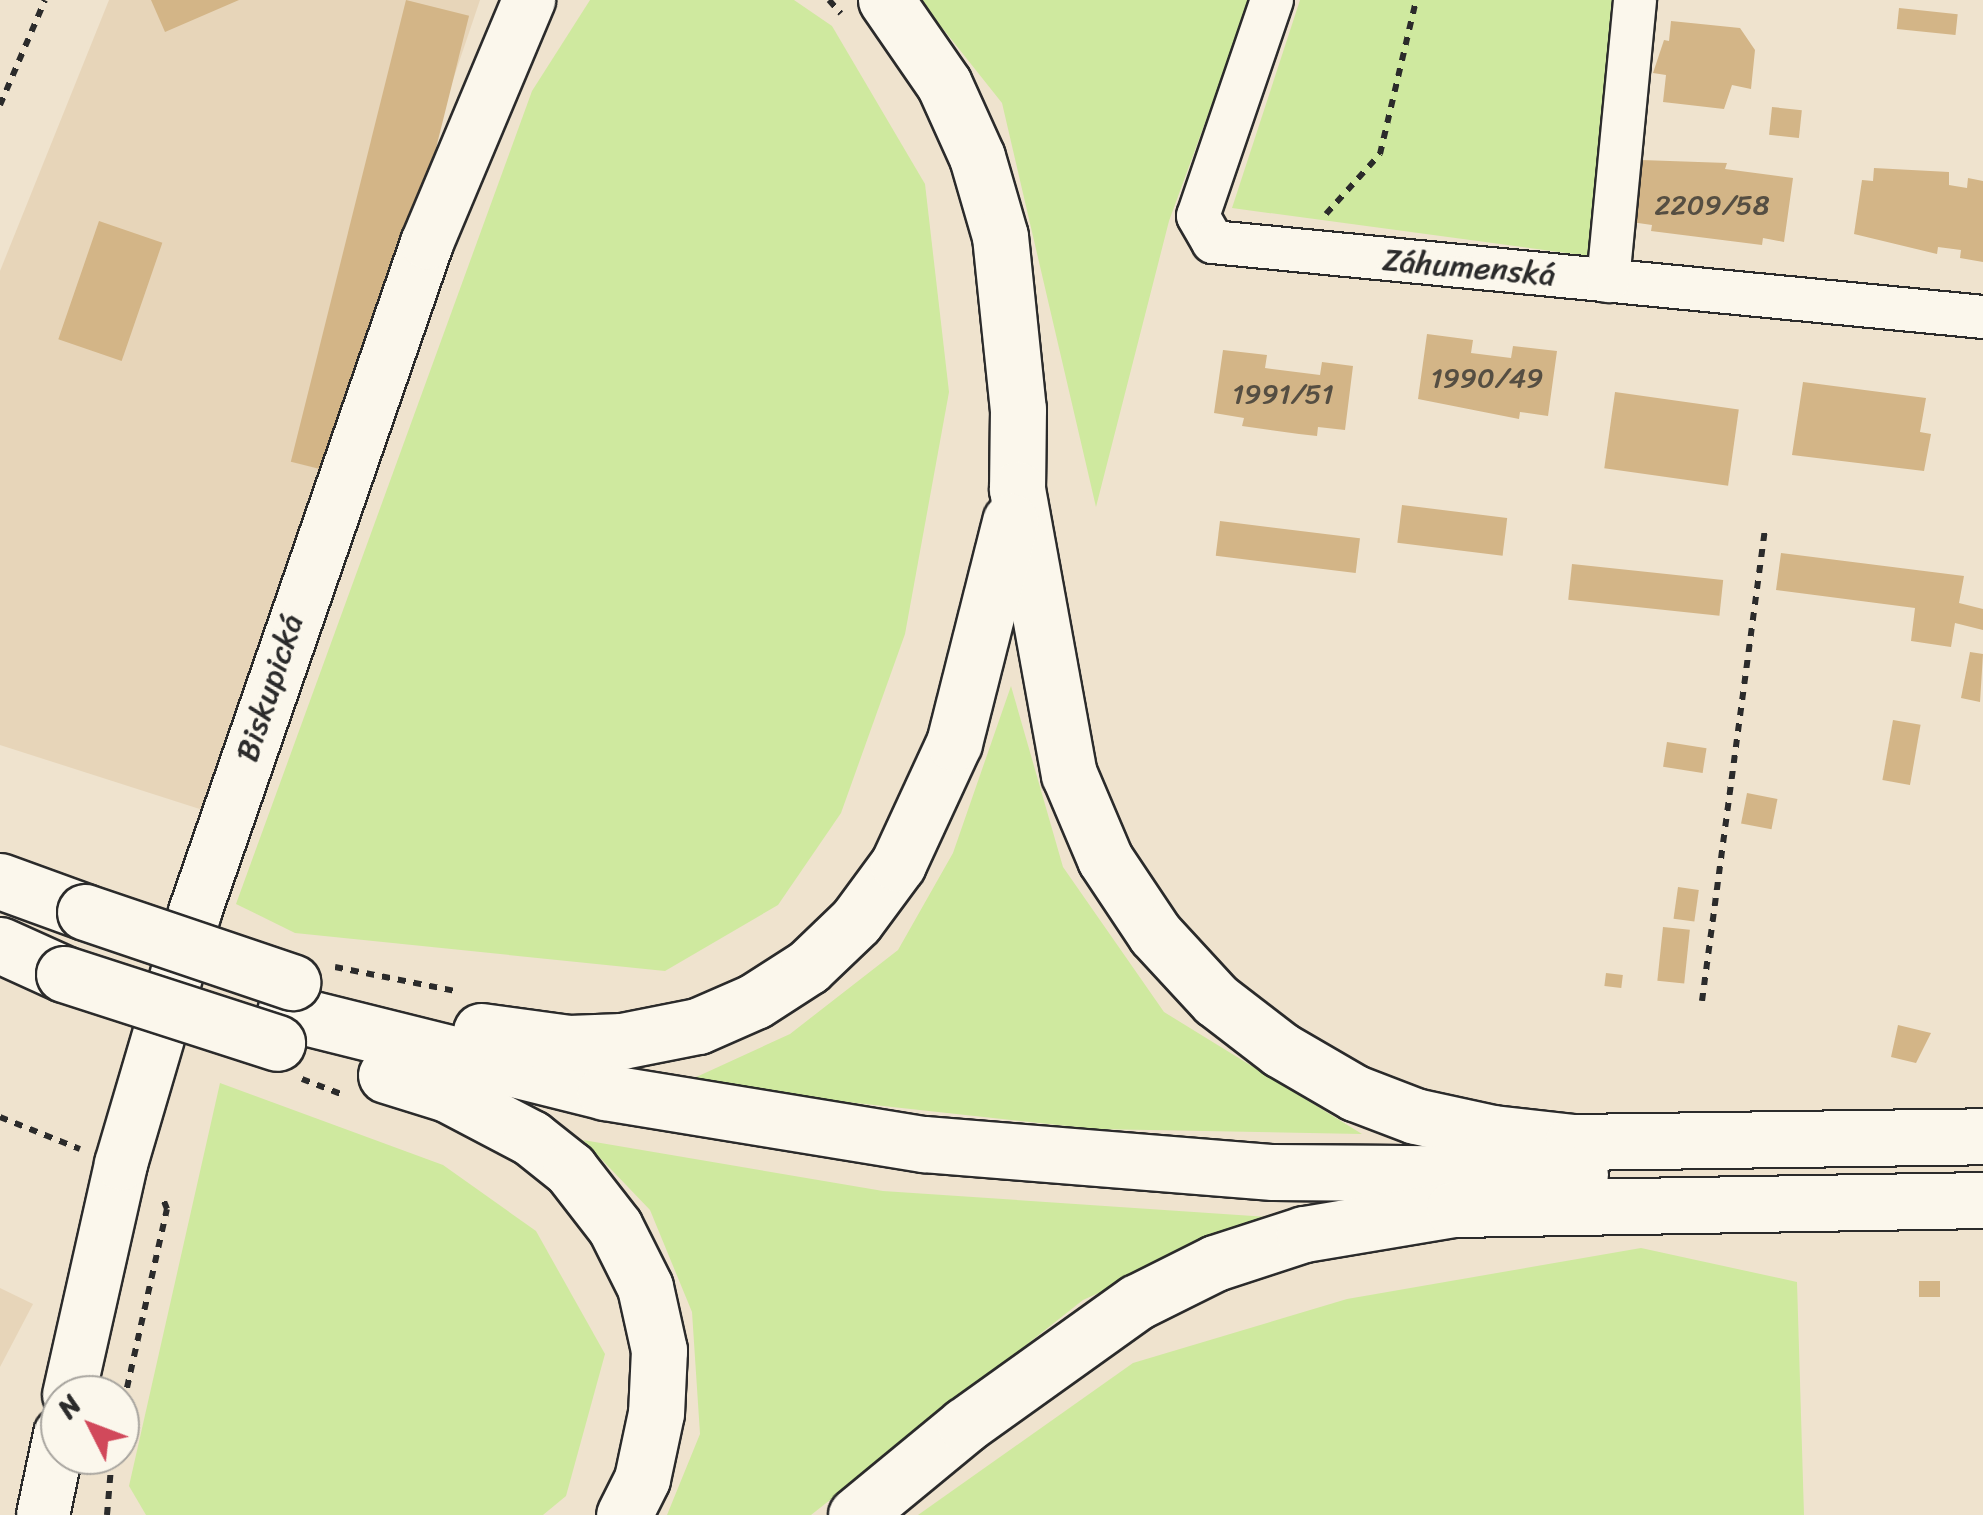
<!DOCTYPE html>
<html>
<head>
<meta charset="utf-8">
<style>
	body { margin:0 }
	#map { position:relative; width:1983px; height:1515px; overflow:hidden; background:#efe3ce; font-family:Sriracha,sans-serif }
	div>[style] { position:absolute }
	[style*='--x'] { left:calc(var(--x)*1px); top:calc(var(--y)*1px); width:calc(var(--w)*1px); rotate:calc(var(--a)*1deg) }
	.built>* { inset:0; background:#e7d5b9 }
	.green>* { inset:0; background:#cfe99f }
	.building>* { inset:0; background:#d3b587; transform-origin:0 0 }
	.path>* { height:6px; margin-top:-3px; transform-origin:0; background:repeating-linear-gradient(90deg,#2b2b2b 0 8px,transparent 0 16px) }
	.roads { filter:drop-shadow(2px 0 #2b2b2b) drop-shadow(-2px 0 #2b2b2b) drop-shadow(0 2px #2b2b2b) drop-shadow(0 -2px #2b2b2b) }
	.minor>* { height:42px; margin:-21px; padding:0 21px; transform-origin:21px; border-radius:21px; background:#fbf7ec }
	.tertiary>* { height:52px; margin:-26px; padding:0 26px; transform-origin:26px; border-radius:26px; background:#fbf7ec }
	.primary>* { height:55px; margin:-27.5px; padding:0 27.5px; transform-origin:27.5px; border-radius:27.5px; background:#fbf7ec }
	.bridges { filter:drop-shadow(2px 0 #2b2b2b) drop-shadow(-2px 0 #2b2b2b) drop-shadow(0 2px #2b2b2b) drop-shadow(0 -2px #2b2b2b) }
	.primary-bridge>* { height:55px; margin:-27.5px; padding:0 27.5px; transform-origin:27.5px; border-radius:27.5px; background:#fbf7ec }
	span { translate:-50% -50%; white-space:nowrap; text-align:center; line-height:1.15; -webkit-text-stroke:9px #fbf7ec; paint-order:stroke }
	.number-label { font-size:28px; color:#554e42 }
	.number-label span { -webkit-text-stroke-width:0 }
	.street-label { font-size:32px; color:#2b2b2b }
	.north { position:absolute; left:40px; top:1375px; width:100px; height:100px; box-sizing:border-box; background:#fbf7ec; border:2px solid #a8a59f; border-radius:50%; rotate:312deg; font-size:28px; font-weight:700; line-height:40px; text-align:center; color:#2b2b2b }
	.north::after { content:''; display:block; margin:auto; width:35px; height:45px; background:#d1495b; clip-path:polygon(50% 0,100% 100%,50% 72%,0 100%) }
</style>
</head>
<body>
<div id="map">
	<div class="built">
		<div style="clip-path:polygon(109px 0,480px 0,206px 811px,0 745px,0 271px)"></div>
		<div style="clip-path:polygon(0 1288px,33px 1304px,0 1367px)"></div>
	</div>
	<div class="green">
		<div style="clip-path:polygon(590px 0,794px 0,832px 26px,925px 184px,949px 392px,905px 634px,841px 813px,778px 905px,665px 971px,295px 933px,236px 904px,532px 91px)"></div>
		<div style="clip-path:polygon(920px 0,1250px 0,1169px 221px,1096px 507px,1002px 103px)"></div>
		<div style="clip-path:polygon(1300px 0,1621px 0,1596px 257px,1232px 208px)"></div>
		<div style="clip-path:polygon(1011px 686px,1063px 867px,1164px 1012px,1362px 1134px,1095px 1129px,681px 1084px,790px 1034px,898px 950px,953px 853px)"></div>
		<div style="clip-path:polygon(220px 1083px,443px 1165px,536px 1231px,605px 1354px,566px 1496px,543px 1515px,146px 1515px,129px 1486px)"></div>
		<div style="clip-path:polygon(583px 1140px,883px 1191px,1268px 1217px,1083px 1300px,811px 1515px,667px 1515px,700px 1434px,692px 1312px,650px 1210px)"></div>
		<div style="clip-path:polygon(1641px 1248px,1797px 1282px,1804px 1515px,918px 1515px,1133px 1363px,1347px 1299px)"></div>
	</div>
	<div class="building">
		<div style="clip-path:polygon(151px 0,239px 0,165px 32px)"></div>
		<div style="left:406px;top:0;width:65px;height:476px;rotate:14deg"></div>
		<div style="left:1899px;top:8px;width:59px;height:21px;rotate:6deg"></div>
		<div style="clip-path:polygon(1671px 21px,1740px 28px,1755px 50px,1751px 89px,1732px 85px,1724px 109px,1663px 102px,1666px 75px,1653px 73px,1664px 40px,1669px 41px)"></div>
		<div style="left:1772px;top:107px;width:30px;height:28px;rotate:6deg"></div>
		<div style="clip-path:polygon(1641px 160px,1727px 163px,1725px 169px,1793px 178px,1784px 242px,1763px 238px,1762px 245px,1651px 231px,1652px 225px,1631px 222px)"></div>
		<div style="clip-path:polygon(1874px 168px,1949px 172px,1949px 185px,1967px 188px,1968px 178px,1983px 181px,1983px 262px,1960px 258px,1961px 250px,1938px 247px,1937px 254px,1854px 234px,1862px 180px,1873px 181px)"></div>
		<div style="left:99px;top:221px;width:67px;height:125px;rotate:19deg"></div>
		<div style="clip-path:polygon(1427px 334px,1473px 340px,1471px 353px,1511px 358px,1513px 346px,1557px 351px,1548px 416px,1520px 412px,1519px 419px,1418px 399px)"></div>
		<div style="clip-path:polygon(1223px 350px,1267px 355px,1265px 368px,1320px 375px,1322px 362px,1353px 366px,1345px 430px,1318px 427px,1317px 436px,1299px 434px,1242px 426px,1244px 418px,1214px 413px)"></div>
		<div style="clip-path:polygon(1803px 382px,1926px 398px,1920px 432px,1931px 434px,1924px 471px,1792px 455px)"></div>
		<div style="left:1615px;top:392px;width:125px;height:77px;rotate:8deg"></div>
		<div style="left:1402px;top:505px;width:106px;height:38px;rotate:7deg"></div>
		<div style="left:1220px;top:521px;width:141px;height:35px;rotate:7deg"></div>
		<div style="clip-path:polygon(1781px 553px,1964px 576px,1959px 603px,1983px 609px,1983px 630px,1955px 623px,1951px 647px,1911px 641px,1915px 608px,1776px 590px)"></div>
		<div style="left:1572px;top:564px;width:152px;height:36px;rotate:6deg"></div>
		<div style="clip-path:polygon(1970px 652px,1983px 654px,1980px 702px,1961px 698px)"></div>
		<div style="left:1893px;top:720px;width:28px;height:61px;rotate:10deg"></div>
		<div style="left:1667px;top:742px;width:40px;height:25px;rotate:9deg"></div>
		<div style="left:1747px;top:793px;width:31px;height:31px;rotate:11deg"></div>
		<div style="left:1678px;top:887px;width:21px;height:32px;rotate:8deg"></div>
		<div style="left:1663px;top:927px;width:27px;height:54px;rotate:6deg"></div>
		<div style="left:1606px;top:973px;width:17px;height:13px;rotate:7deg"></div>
		<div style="clip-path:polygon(1898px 1025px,1931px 1033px,1916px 1063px,1891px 1057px)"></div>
		<div style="left:1919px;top:1281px;width:21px;height:16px"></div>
	</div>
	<div class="path">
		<div style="--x:829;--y:0;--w:18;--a:49"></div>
		<div style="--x:0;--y:105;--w:114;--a:-66.8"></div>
		<div style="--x:1326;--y:214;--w:81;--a:-48"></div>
		<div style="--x:1380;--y:154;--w:158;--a:-76.8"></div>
		<div style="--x:335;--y:967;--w:122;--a:11.3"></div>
		<div style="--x:1702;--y:1001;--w:478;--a:-82.4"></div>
		<div style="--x:302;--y:1079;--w:47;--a:21.1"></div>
		<div style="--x:0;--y:1117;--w:86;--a:21.8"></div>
		<div style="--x:120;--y:1419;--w:215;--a:-77.4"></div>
		<div style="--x:167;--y:1209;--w:14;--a:-111"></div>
		<div style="--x:107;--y:1515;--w:60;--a:-85.2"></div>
	</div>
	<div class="roads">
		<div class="minor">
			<div style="--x:1272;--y:0;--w:228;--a:108.9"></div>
			<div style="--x:1198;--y:216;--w:30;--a:60"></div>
			<div style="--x:1213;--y:242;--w:774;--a:5.56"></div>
			<div style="--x:1608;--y:281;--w:282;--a:-84.5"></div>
		</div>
		<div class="tertiary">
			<div style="--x:69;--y:1395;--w:237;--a:-77.3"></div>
			<div style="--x:121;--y:1164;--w:263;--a:-73.6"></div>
			<div style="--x:195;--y:912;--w:708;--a:-70.87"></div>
			<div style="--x:427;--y:243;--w:264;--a:-67.2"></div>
			<div style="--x:43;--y:1515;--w:83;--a:-78.1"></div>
		</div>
		<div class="primary">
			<div style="--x:886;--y:0;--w:102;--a:55.4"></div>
			<div style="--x:944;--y:84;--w:80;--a:65.7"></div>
			<div style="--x:977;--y:157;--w:82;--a:73.8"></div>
			<div style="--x:1000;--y:236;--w:174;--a:84.1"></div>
			<div style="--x:1018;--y:409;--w:80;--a:90.7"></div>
			<div style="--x:1017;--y:489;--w:290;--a:79.7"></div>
			<div style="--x:1069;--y:774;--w:92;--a:67"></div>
			<div style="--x:1105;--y:859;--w:90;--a:56.3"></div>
			<div style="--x:1155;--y:934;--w:90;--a:47.3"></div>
			<div style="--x:1216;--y:1000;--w:82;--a:37.6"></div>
			<div style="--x:1281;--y:1050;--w:86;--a:30.2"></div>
			<div style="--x:1355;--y:1093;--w:64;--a:21"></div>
			<div style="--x:1415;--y:1116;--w:80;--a:12.3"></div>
			<div style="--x:1493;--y:1133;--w:81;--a:6.4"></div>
			<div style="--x:1573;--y:1142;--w:410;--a:-0.8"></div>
			<div style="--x:0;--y:881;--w:90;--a:20"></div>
			<div style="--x:0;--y:945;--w:70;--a:24.4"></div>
			<div style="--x:285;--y:1012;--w:330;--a:14"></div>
			<div style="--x:605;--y:1092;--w:323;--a:9.3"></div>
			<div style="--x:924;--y:1144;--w:350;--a:4.6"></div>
			<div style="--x:1273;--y:1172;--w:307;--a:0.4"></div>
			<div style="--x:481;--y:1031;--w:89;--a:7.8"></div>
			<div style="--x:569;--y:1043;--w:53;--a:-2.2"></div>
			<div style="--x:622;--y:1041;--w:77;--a:-11.2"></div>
			<div style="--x:698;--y:1026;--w:62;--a:-23.7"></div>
			<div style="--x:755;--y:1001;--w:63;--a:-32.7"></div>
			<div style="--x:808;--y:967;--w:66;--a:-43.8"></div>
			<div style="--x:856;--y:921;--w:71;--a:-53.6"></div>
			<div style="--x:898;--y:864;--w:133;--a:-65.2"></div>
			<div style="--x:954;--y:743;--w:229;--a:-75.8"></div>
			<div style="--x:386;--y:1075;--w:64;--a:17.3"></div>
			<div style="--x:447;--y:1094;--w:95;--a:27.6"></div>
			<div style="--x:531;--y:1138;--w:50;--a:38.5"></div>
			<div style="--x:570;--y:1169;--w:73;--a:52.2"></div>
			<div style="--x:615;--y:1227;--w:67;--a:63.4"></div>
			<div style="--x:645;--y:1287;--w:65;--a:77.5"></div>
			<div style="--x:659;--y:1350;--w:63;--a:92.7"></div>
			<div style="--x:656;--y:1413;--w:67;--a:102"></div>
			<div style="--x:642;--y:1479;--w:40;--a:116.6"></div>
			<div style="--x:856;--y:1515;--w:141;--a:-39.5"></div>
			<div style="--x:965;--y:1425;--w:211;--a:-35.6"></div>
			<div style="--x:1137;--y:1302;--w:87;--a:-26.6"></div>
			<div style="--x:1215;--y:1263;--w:94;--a:-18"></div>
			<div style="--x:1304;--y:1234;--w:152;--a:-9.5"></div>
			<div style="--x:1454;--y:1209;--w:529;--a:-0.97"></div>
		</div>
	</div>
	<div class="bridges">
		<div class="primary-bridge">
			<div style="--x:85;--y:912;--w:219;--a:18.7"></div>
			<div style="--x:64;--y:974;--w:224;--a:17.9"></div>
		</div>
	</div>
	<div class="number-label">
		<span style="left:1712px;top:205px">2209/58</span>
		<span style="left:1487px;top:378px">1990/49</span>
		<span style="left:1283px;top:394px">1991/51</span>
	</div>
	<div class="street-label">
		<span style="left:1469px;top:268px;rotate:5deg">Záhumenská</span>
		<span style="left:270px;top:688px;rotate:-72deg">Biskupická</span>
	</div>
	<div class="north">N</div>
</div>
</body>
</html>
